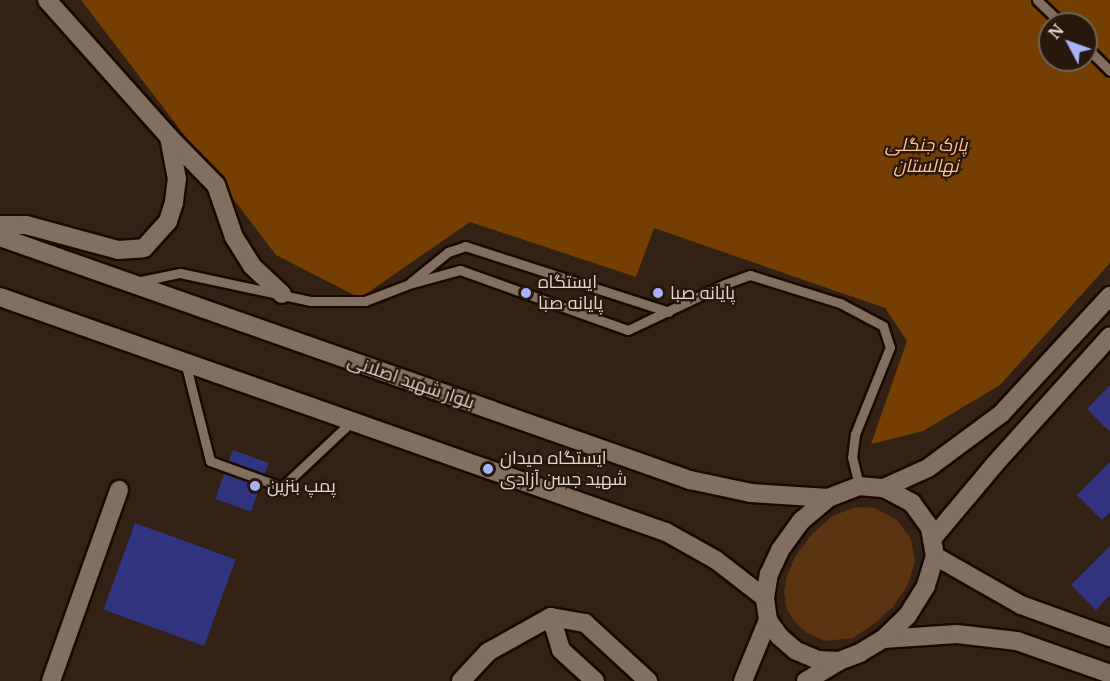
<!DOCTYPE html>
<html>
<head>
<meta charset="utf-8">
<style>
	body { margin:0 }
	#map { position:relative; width:1110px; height:681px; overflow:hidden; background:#322114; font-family:Merriweather,Cairo,serif }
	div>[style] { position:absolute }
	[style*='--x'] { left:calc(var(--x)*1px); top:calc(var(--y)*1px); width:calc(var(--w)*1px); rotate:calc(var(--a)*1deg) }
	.green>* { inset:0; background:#5b3511 }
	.forest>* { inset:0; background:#753f03 }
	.building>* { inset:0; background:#33347f; transform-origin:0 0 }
	.roads { filter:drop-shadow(2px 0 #190a01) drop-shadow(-2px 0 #190a01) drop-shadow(0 2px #190a01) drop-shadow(0 -2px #190a01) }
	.service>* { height:9px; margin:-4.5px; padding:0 4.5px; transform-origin:4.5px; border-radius:4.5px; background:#836f60 }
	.minor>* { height:18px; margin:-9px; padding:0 9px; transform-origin:9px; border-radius:9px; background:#836f60 }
	.tertiary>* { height:18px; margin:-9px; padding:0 9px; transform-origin:9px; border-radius:9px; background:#836f60 }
	.secondary>* { height:18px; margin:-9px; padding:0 9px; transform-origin:9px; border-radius:9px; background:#836f60 }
	.dots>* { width:16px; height:16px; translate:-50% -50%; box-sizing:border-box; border:3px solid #27180b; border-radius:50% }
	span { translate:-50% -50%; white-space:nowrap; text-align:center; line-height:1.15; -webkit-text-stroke:4.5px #27180b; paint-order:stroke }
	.park-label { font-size:18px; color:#fec293; font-style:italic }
	.poi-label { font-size:18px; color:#e1d6ce }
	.left { translate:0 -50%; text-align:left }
	.street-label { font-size:18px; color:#e1d6ce }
	.north { position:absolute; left:1038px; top:12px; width:60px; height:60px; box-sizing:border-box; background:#27180b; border:2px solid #716459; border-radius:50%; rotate:311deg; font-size:16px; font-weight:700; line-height:24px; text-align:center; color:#e1d6ce }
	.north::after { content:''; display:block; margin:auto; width:21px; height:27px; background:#a7b1fc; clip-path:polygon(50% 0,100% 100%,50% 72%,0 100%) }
</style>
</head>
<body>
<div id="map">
	<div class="green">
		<div style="clip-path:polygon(856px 507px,875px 508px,897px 520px,911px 539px,915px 561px,908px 584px,893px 607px,875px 623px,853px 638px,825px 641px,807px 633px,795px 622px,787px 610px,784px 592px,787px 575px,795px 557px,812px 534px,832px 516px)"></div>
	</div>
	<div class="forest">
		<div style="clip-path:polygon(evenodd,81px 0,1110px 0,1110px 263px,1000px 385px,923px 431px,871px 444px,907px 341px,885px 308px,654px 228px,636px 277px,470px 222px,360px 298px,276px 255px,81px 0,1050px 24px,1086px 24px,1086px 60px,1050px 60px,1050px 24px)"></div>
	</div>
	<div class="building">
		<div style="clip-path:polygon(1110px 385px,1110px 432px,1087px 409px)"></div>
		<div style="left:233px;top:450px;width:38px;height:52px;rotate:20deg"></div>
		<div style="clip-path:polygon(1110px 462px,1110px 512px,1102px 520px,1077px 495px)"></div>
		<div style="left:135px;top:523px;width:107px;height:92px;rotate:20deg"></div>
		<div style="clip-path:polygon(1110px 546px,1110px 595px,1096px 610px,1071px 585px)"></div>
	</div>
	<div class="roads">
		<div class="service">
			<div style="--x:1037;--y:0;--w:35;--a:44"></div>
			<div style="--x:1086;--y:47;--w:34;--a:45"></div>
			<div style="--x:136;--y:282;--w:45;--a:-11.6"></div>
			<div style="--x:180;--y:273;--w:134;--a:12.1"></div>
			<div style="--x:311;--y:301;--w:54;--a:0"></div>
			<div style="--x:365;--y:301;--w:47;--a:-21.1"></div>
			<div style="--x:409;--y:284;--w:53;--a:-15.4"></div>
			<div style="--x:460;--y:270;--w:178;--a:19.7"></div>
			<div style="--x:628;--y:330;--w:107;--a:-25.4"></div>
			<div style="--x:725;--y:284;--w:27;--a:-20"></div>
			<div style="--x:750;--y:275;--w:94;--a:17.3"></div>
			<div style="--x:840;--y:303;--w:49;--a:28.1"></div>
			<div style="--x:883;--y:326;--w:22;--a:72"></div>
			<div style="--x:890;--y:347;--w:94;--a:111.9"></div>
			<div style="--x:855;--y:434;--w:23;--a:97"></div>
			<div style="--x:852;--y:457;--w:30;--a:76"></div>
			<div style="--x:411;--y:282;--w:48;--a:-39"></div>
			<div style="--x:448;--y:252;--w:18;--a:-19"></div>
			<div style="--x:465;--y:246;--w:214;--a:17.9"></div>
			<div style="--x:185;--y:362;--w:102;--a:75.8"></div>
			<div style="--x:210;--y:461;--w:77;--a:19.9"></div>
			<div style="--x:282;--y:487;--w:96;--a:-43.3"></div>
		</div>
		<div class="minor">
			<div style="--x:884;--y:488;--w:48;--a:-24.4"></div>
			<div style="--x:928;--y:468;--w:91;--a:-36.5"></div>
			<div style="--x:1001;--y:414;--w:161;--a:-47.3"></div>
			<div style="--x:932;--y:539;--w:97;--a:-50"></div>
			<div style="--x:994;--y:465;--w:173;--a:-48"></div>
			<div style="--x:51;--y:681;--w:203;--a:-70.4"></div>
		</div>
		<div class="tertiary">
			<div style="--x:47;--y:0;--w:183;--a:48.3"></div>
			<div style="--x:169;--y:137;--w:67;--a:45.6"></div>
			<div style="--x:216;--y:185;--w:55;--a:70.9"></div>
			<div style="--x:234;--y:237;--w:34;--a:58"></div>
			<div style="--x:252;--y:266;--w:41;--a:43"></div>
			<div style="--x:0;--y:225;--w:26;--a:0"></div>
			<div style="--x:26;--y:225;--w:95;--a:15.2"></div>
			<div style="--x:118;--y:250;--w:26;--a:-4"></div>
			<div style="--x:144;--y:248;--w:36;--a:-48"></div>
			<div style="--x:168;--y:221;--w:20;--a:-72"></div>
			<div style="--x:174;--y:202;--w:23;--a:-83"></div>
			<div style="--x:177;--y:179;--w:43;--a:-100.8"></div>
			<div style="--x:935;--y:556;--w:99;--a:29.7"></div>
			<div style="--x:1021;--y:605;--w:95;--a:19.8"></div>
			<div style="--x:551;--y:617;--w:35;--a:10"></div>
			<div style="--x:585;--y:623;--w:86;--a:42.6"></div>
			<div style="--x:551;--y:617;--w:34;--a:73"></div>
			<div style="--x:561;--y:650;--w:46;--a:42.4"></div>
			<div style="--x:883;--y:639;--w:74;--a:-3.9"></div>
			<div style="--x:957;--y:634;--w:60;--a:6.7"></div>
			<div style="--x:1017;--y:641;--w:99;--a:19.5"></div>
			<div style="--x:461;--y:681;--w:40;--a:-47"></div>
			<div style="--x:488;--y:652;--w:72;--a:-29.1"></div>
			<div style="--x:743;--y:681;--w:66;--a:-67.7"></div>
			<div style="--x:806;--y:681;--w:39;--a:-31"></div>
		</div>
		<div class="secondary">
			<div style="--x:0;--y:237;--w:732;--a:19.4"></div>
			<div style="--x:690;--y:480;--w:62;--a:12"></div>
			<div style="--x:751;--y:493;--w:77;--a:3.7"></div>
			<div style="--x:0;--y:297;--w:706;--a:19.44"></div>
			<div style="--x:666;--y:532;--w:57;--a:29.2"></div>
			<div style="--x:716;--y:560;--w:62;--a:37.8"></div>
			<div style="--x:859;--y:486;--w:25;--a:5"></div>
			<div style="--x:884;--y:488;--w:32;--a:28"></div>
			<div style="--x:912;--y:503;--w:31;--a:54"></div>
			<div style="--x:930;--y:528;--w:28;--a:80"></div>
			<div style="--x:935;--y:556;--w:31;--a:107"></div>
			<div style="--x:926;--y:586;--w:36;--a:122"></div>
			<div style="--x:907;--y:616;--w:33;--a:136"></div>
			<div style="--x:883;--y:639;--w:27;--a:149"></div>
			<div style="--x:860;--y:653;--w:22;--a:159"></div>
			<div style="--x:839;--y:661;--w:21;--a:-177"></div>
			<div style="--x:818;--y:660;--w:25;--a:-157"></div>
			<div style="--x:795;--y:650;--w:21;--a:-139"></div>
			<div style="--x:779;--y:636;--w:19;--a:-125"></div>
			<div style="--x:768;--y:620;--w:22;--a:-98"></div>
			<div style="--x:765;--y:598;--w:24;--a:-81"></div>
			<div style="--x:769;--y:574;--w:26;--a:-65"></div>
			<div style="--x:780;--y:550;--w:36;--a:-54"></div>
			<div style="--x:801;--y:521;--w:35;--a:-40"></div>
			<div style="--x:828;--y:498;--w:33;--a:-21"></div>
		</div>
	</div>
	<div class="dots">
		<div style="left:526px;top:293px;background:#a7b1fc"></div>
		<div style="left:658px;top:293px;background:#a7b1fc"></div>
		<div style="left:488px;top:469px;background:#a7b1fc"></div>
		<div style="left:255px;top:486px;background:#a7b1fc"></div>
	</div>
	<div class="park-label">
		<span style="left:926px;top:156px">پارک جنگلی<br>نهالستان</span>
	</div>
	<div class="poi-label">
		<span class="left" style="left:538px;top:293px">ایستگاه<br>پایانه صبا</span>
		<span class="left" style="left:670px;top:293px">پایانه صبا</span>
		<span class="left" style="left:500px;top:469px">ایستگاه میدان<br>شهید جسن آزادی</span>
		<span class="left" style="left:267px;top:486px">پمپ بنزین</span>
	</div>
	<div class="street-label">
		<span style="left:411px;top:382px;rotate:19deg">بلوار شهید اصلانی</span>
	</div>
	<div class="north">N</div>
</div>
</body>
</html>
